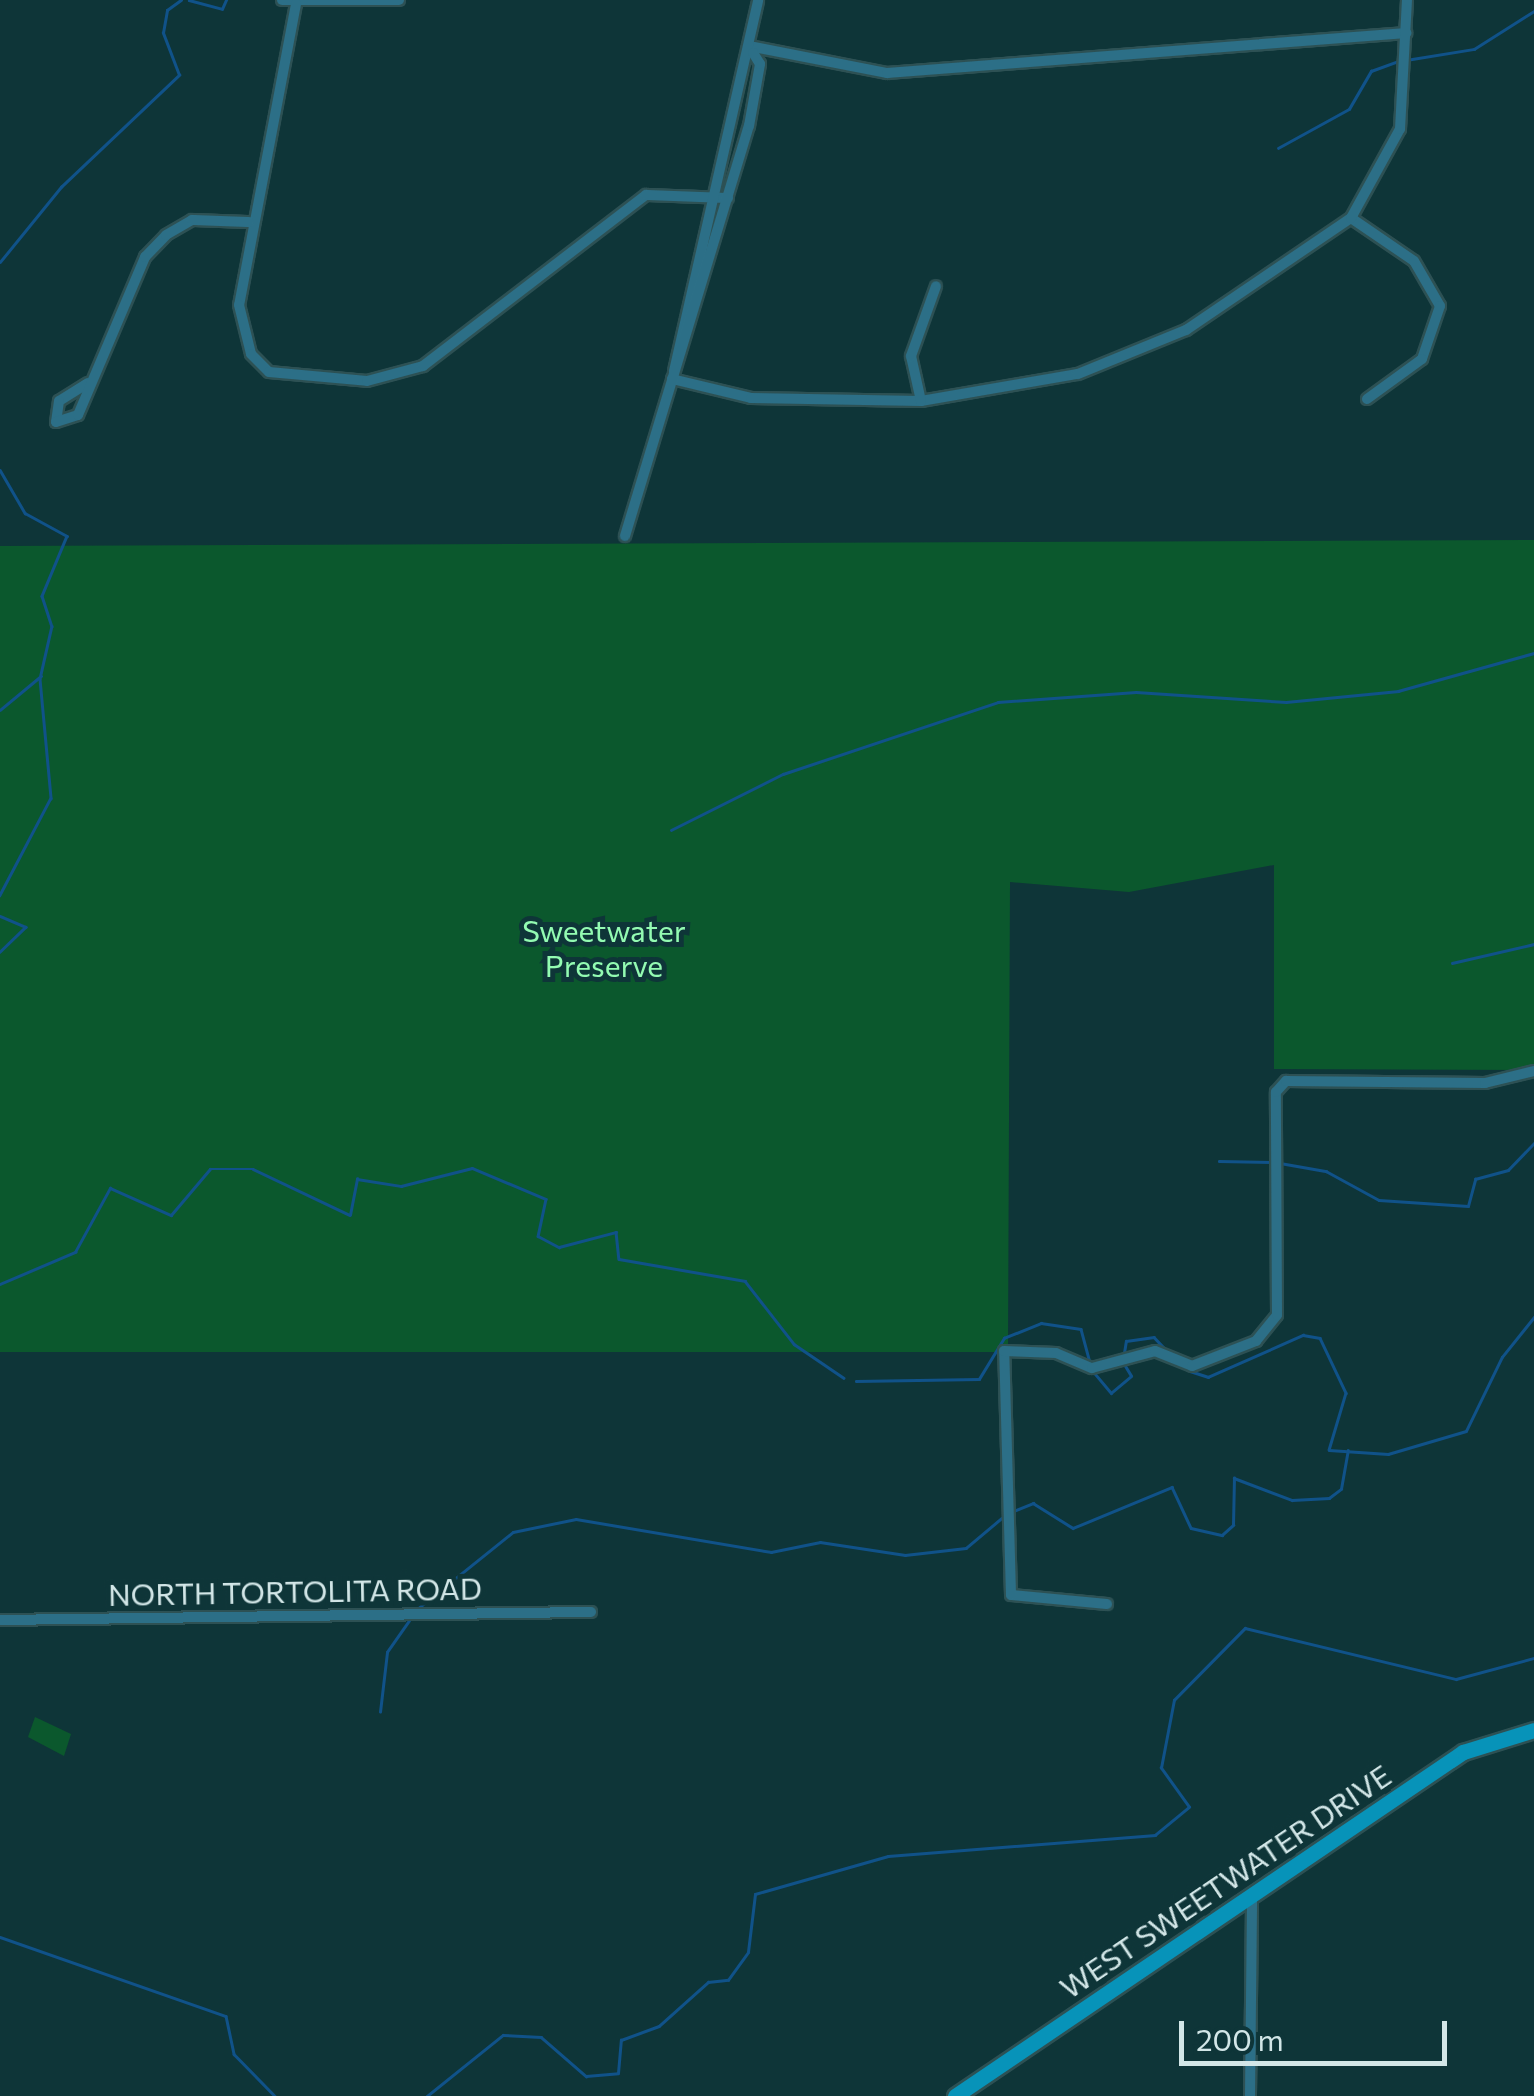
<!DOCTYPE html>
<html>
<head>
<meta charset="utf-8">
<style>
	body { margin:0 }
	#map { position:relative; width:1534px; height:2096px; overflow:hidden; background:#0e3538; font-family:Commissioner,sans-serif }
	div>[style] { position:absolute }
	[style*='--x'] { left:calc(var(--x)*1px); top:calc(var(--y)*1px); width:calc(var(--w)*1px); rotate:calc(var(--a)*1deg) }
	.green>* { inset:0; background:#0b582d }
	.stream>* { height:2.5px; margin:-1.25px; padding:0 1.25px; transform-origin:1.25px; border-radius:1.25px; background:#105289 }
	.roads { filter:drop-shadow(2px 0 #2d5154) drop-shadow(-2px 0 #2d5154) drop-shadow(0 2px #2d5154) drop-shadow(0 -2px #2d5154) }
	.street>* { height:10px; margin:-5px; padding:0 5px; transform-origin:5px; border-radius:5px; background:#2c6f87 }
	.secondary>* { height:15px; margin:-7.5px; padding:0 7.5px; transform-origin:7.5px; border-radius:7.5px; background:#0793b9 }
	span { translate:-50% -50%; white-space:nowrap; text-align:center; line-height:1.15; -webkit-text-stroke:10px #0e3538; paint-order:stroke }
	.park-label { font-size:30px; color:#93fbb2 }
	.street-label { font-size:30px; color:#d2e6e7 }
	.scale { position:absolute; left:1179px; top:2021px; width:268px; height:45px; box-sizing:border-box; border:5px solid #d2e6e7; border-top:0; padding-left:12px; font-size:30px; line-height:35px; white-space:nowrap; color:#d2e6e7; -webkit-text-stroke:8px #0e3538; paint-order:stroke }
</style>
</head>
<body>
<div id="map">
	<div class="green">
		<div style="clip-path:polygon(1534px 540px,1534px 1070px,1274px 1069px,1274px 865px,1129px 892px,1010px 882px,1008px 1352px,0 1352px,0 546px)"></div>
		<div style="clip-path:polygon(35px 1717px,71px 1734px,64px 1756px,28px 1737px)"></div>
	</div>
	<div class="stream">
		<div style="--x:189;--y:0;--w:34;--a:15"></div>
		<div style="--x:222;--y:9;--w:10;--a:-66"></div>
		<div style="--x:1406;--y:60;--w:69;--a:-9.2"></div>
		<div style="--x:1474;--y:49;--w:71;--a:-32.3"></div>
		<div style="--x:1278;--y:148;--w:81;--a:-28.8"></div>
		<div style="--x:1349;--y:109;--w:44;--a:-59.9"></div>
		<div style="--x:1371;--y:71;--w:29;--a:-20"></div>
		<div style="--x:0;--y:262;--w:97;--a:-50.9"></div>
		<div style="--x:61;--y:187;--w:163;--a:-43.5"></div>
		<div style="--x:179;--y:75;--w:45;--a:-110.9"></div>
		<div style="--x:163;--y:33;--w:23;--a:-80"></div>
		<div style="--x:167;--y:10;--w:17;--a:-36"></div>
		<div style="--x:0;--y:470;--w:50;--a:59.8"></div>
		<div style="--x:25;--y:513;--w:48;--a:28.7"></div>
		<div style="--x:67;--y:536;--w:65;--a:112.6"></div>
		<div style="--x:42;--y:596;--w:32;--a:72"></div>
		<div style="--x:52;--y:626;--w:54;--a:102.8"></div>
		<div style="--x:40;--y:679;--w:120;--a:84.7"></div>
		<div style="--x:51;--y:798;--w:110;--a:117.7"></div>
		<div style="--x:0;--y:710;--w:53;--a:-39.7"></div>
		<div style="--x:671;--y:830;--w:125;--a:-26.6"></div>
		<div style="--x:783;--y:774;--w:227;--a:-18.5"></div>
		<div style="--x:998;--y:702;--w:138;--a:-4.1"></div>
		<div style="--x:1136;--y:692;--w:150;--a:3.8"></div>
		<div style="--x:1286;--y:702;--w:113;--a:-5.6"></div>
		<div style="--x:1398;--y:691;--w:141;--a:-15.6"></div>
		<div style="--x:0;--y:916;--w:28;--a:23"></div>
		<div style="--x:26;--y:927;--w:36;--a:136"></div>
		<div style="--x:1452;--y:963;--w:84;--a:-13"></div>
		<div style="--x:1219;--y:1161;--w:53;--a:1.1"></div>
		<div style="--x:1280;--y:1163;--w:47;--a:9.9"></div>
		<div style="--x:1326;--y:1171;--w:60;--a:28.7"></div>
		<div style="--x:1379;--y:1200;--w:89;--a:3.9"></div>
		<div style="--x:1468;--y:1206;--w:28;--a:-75"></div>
		<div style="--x:1475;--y:1179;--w:34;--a:-15"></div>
		<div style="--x:1508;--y:1170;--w:37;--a:-46"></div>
		<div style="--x:0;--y:1284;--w:82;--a:-23.1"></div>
		<div style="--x:75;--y:1252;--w:73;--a:-61.3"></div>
		<div style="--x:110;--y:1188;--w:67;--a:23.9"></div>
		<div style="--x:171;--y:1215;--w:60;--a:-49.7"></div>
		<div style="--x:210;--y:1169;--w:43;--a:0"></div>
		<div style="--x:253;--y:1169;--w:107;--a:25.4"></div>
		<div style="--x:350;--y:1215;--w:37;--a:-79"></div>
		<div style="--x:357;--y:1179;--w:45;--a:9"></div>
		<div style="--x:401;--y:1186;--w:73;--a:-14.2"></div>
		<div style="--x:472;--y:1168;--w:80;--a:22.7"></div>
		<div style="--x:546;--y:1199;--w:38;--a:102"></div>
		<div style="--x:538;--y:1236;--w:24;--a:28"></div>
		<div style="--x:559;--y:1247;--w:59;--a:-14.7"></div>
		<div style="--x:616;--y:1232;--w:27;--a:84"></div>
		<div style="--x:619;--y:1259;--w:128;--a:9.9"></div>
		<div style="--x:745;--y:1281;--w:80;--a:52.1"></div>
		<div style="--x:794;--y:1344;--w:60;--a:34.2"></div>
		<div style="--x:1124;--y:1353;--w:12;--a:-81"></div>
		<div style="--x:1126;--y:1341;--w:28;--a:-8"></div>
		<div style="--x:1154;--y:1337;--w:21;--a:47"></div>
		<div style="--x:1092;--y:1370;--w:30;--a:50"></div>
		<div style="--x:1111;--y:1393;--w:26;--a:-40"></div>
		<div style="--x:1131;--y:1376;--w:12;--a:-121"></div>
		<div style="--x:1190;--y:1371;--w:19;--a:18"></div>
		<div style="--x:1208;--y:1377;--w:104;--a:-23.9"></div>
		<div style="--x:1303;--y:1335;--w:17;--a:10"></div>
		<div style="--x:1320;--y:1338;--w:61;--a:64.7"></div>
		<div style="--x:1346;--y:1393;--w:59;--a:106.6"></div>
		<div style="--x:1329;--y:1450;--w:59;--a:3.9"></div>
		<div style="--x:1388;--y:1454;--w:81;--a:-16.4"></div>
		<div style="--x:1466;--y:1431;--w:82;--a:-64.1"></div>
		<div style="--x:1502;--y:1357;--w:51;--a:-51.3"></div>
		<div style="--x:856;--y:1381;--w:123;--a:-0.9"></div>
		<div style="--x:979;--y:1379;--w:48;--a:-58.6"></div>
		<div style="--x:1004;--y:1338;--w:40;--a:-22"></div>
		<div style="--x:1041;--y:1323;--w:40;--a:8.5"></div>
		<div style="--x:1081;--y:1329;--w:35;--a:75"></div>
		<div style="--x:1011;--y:1512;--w:24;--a:-22"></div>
		<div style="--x:1033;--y:1503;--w:47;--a:32"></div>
		<div style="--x:1073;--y:1528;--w:107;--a:-22.5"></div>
		<div style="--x:1172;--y:1487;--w:45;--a:65.1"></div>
		<div style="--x:1191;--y:1528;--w:32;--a:13"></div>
		<div style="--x:1222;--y:1535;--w:15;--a:-42"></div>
		<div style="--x:1233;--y:1525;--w:47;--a:-88.8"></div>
		<div style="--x:1234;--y:1478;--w:62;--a:20.8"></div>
		<div style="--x:1292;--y:1500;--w:37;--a:-3"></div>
		<div style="--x:1329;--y:1498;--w:15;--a:-37"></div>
		<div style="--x:1341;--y:1489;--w:39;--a:-80"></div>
		<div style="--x:416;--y:1610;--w:124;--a:-38.8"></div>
		<div style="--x:513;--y:1532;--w:64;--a:-11.7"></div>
		<div style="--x:576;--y:1519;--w:198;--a:9.6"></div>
		<div style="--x:771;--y:1552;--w:50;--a:-11.5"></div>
		<div style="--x:820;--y:1542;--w:86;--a:8.7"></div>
		<div style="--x:905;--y:1555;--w:61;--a:-6.5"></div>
		<div style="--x:966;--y:1548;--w:50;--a:-40.1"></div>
		<div style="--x:380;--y:1712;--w:60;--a:-83.3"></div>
		<div style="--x:387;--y:1652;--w:38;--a:-55"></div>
		<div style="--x:0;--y:1937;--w:239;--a:19.3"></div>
		<div style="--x:226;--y:2016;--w:39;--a:78"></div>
		<div style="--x:234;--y:2054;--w:59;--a:45.7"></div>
		<div style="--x:427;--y:2096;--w:97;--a:-38.8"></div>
		<div style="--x:503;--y:2035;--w:38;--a:3"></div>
		<div style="--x:541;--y:2037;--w:60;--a:40.9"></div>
		<div style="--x:586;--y:2076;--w:32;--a:-5"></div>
		<div style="--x:618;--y:2073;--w:33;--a:-85"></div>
		<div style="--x:621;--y:2040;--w:40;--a:-20.2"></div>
		<div style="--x:659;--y:2026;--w:66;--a:-41.9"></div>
		<div style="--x:708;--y:1982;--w:20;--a:-6"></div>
		<div style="--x:728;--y:1980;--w:34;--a:-54"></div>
		<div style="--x:748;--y:1952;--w:58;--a:-83.1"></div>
		<div style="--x:755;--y:1894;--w:138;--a:-15.9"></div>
		<div style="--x:888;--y:1856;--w:268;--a:-4.5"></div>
		<div style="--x:1155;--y:1835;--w:44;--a:-39.5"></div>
		<div style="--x:1189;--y:1807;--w:48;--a:-125.7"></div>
		<div style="--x:1161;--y:1768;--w:69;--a:-79.2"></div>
		<div style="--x:1174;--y:1700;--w:101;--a:-45.4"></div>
		<div style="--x:1245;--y:1628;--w:217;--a:13.6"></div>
		<div style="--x:1456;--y:1679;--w:81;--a:-15.1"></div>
	</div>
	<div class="roads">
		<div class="street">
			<div style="--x:282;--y:0;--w:117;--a:0"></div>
			<div style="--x:296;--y:4;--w:306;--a:100.7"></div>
			<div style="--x:239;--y:305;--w:50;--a:76.2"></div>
			<div style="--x:251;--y:354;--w:25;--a:45"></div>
			<div style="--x:269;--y:372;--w:98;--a:5.2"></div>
			<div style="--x:367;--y:381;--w:58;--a:-15"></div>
			<div style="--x:423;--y:366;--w:281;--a:-37.5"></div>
			<div style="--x:646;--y:195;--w:82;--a:2.1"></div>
			<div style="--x:754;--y:47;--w:136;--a:11.1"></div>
			<div style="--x:887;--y:73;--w:521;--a:-4.41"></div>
			<div style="--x:1351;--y:218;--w:76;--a:34.3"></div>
			<div style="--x:1414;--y:261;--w:52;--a:60"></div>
			<div style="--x:1440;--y:306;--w:56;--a:108.8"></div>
			<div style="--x:1422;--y:359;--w:68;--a:144"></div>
			<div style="--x:674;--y:371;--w:380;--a:-77.2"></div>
			<div style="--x:672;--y:379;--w:81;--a:13.5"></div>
			<div style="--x:751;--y:398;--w:170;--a:1"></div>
			<div style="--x:921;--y:401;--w:159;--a:-9.8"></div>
			<div style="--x:1078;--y:374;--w:117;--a:-22.2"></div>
			<div style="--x:1186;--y:330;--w:199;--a:-34.2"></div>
			<div style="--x:1351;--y:218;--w:102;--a:-61.2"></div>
			<div style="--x:1400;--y:129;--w:129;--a:-86.9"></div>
			<div style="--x:88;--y:383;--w:34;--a:148"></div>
			<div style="--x:59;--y:401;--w:21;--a:98"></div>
			<div style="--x:56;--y:422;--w:23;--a:-18"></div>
			<div style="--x:78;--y:415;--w:172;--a:-67"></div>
			<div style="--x:145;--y:257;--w:30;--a:-46"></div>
			<div style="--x:166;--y:235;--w:30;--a:-30"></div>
			<div style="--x:192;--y:220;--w:57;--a:2"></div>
			<div style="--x:921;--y:401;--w:46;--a:-102.5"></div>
			<div style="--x:911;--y:356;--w:74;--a:-70.3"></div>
			<div style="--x:625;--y:536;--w:428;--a:-73.2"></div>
			<div style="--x:749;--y:126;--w:63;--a:-79.9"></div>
			<div style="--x:760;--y:64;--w:13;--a:-122"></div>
			<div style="--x:1107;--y:1604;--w:96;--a:-174.6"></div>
			<div style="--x:1011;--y:1595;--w:244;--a:-91.6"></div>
			<div style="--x:1004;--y:1351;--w:52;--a:2.2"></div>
			<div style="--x:1056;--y:1353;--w:39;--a:23"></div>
			<div style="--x:1092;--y:1368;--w:65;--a:-15.1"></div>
			<div style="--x:1155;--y:1351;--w:40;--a:22"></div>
			<div style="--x:1192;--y:1366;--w:69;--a:-21.3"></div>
			<div style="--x:1256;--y:1341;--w:33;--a:-51"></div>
			<div style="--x:1277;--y:1315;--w:223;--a:-90.3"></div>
			<div style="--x:1276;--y:1092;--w:15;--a:-48"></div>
			<div style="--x:1286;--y:1081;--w:199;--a:0.6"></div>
			<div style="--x:1485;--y:1083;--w:50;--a:-13.8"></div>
			<div style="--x:0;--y:1620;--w:591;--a:-0.78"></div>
			<div style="--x:1250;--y:2096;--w:198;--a:-89.4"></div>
		</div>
		<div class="secondary">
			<div style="--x:955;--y:2096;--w:614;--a:-34.1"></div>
			<div style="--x:1463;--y:1752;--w:74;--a:-17.2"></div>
		</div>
	</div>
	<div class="park-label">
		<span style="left:604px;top:947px">Sweetwater<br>Preserve</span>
	</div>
	<div class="street-label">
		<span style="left:295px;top:1591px;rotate:-1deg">NORTH TORTOLITA ROAD</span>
		<span style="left:1225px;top:1881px;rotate:-34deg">WEST SWEETWATER DRIVE</span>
	</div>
	<div class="scale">200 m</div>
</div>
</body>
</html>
